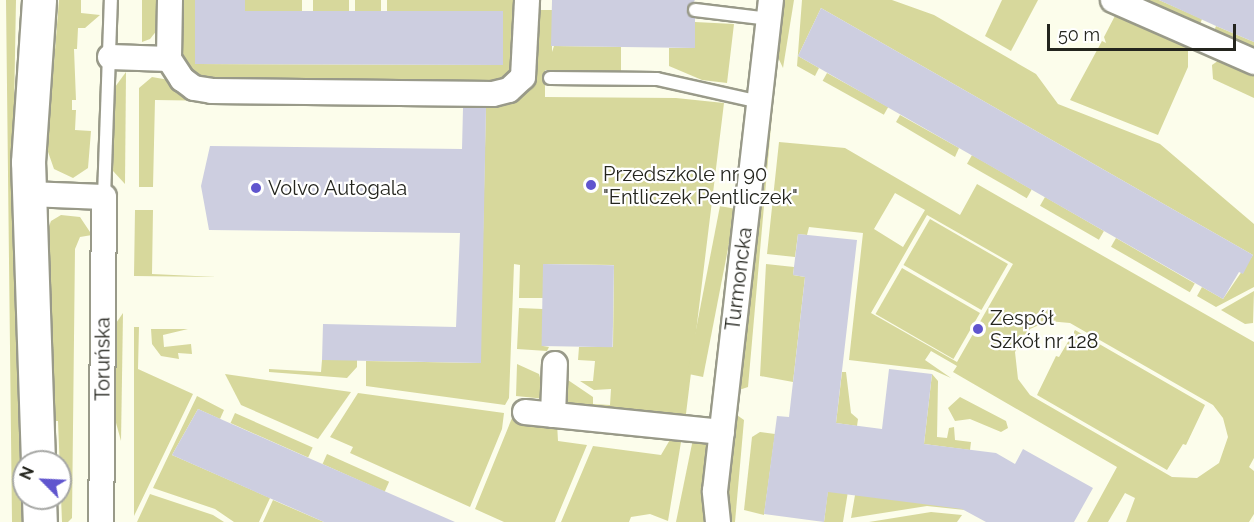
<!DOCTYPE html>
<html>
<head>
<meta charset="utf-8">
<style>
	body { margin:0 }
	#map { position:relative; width:1254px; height:522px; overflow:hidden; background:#fcfdeb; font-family:Raleway,sans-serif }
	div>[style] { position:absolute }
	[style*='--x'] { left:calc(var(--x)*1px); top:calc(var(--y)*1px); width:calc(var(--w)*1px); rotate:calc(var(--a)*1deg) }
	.green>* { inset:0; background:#d7d89c; transform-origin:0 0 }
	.building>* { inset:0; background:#cdcee0; transform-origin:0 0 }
	.roads { filter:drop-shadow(2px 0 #999a89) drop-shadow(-2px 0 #999a89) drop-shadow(0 2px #999a89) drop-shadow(0 -2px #999a89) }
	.service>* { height:12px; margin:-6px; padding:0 6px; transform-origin:6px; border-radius:6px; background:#fff }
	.minor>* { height:24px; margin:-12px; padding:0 12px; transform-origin:12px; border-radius:12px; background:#fff }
	.secondary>* { height:33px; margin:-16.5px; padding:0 16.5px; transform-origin:16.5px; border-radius:16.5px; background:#fff }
	.dots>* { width:16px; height:16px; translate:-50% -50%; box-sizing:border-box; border:3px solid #fff; border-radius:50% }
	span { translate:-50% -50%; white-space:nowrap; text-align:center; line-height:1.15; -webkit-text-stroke:4.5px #fff; paint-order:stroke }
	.poi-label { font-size:20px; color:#24251e }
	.left { translate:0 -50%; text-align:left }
	.street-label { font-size:20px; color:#24251e }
	.north { position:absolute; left:12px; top:450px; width:60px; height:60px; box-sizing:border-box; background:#fff; border:2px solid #a7a8a5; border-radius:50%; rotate:294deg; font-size:16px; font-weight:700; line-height:24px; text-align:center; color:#24251e }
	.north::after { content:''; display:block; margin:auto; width:21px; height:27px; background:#6055ce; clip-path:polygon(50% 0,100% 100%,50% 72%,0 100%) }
	.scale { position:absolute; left:1047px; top:24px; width:189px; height:27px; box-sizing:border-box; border:3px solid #24251e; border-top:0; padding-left:8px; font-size:18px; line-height:21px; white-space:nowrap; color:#24251e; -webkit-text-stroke:4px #fff; paint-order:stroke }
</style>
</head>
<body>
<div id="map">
	<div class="green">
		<div style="clip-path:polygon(6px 0,16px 0,12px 218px,22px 522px,12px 522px)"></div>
		<div style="clip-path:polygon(59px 0,81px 0,81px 13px,100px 15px,85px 28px,78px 28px,77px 49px,74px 49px,76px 100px,72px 100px,72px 110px,76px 110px,75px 130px,91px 131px,88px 168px,73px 178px,54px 169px,47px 149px)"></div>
		<div style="clip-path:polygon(142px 0,159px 0,158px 29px,150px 39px,142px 42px)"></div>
		<div style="clip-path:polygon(174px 0,195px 0,195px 64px,503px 65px,503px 12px,387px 11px,387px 0,517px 0,518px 62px,505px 84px,205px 83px,181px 65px)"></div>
		<div style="left:245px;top:0;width:57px;height:11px"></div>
		<div style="left:313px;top:0;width:36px;height:11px"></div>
		<div style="left:355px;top:0;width:26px;height:11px"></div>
		<div style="clip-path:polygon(781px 0,794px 0,783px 68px,776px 53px)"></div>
		<div style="clip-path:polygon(802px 0,892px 0,934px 15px,1036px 74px,1058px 104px,1160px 144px,1254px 224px,1254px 287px,1216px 307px,1197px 296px,1202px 287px,1223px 299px,1253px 255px,821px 8px,798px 56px,819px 68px,815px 76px,797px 66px)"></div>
		<div style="clip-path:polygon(1002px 0,1038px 0,1011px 51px,985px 36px)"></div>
		<div style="clip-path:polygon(1137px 0,1159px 0,1202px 19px,1198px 30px)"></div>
		<div style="clip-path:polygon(537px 10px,552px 10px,552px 52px,554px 46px,621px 47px,621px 71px,545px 70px,545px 97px,676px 98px,724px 103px,685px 422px,565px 409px,565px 378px,593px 397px,593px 404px,610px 405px,611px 389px,594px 390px,580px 381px,593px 381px,595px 361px,578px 360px,579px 347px,613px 347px,614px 265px,544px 264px,543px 298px,519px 298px,520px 265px,514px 264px,509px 398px,505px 405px,366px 386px,366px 361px,480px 363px,486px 105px,155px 100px,153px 187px,139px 187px,139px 88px,152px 77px,169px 80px,189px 91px,500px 102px)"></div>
		<div style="clip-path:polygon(1118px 10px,1188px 41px,1188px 67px,1158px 135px,1070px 100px,1102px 41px,1106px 43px,1104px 37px)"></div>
		<div style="clip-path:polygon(695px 22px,734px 24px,727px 83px,702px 80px,669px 66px,669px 48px,695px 48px)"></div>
		<div style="clip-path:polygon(1216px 26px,1254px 42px,1254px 55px,1212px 36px)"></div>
		<div style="clip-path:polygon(1222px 58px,1254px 70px,1254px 98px,1213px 79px,1212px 65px)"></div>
		<div style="clip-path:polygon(126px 72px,125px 184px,113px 171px,115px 87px)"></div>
		<div style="left:827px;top:73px;width:70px;height:9px;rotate:29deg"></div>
		<div style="clip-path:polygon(774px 92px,748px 387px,736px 391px,771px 95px)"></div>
		<div style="clip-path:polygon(900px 115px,959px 148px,955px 157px,896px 122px)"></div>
		<div style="clip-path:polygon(evenodd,779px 142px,845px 148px,960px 215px,977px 184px,1254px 342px,1254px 458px,1249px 467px,1254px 471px,1254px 514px,1249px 522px,1126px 522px,1135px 498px,1125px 493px,1108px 522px,1087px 522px,1117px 467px,953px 372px,957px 366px,931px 351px,925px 360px,951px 378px,933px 370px,849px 360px,863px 233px,809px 227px,807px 235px,798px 234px,795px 257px,767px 254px,779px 142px,895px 193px,925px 210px,903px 247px,874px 229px,895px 193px,779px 142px,927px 215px,1013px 264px,957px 362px,871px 313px,927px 215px,779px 142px,1048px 321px,1070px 323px,1213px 405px,1223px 418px,1228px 437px,1219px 463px,1197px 478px,1172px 477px,1030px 395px,1018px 379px,1015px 352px,1030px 329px,1048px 321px)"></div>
		<div style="left:972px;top:155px;width:69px;height:10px;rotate:30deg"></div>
		<div style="left:1045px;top:197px;width:68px;height:10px;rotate:30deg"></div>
		<div style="left:720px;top:206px;width:16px;height:171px;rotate:11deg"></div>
		<div style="clip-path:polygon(135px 210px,153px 210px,152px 274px,217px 277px,134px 276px)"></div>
		<div style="clip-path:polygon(61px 215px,80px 217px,92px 235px,80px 237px,75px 249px,72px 518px,68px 522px,62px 522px,58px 421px,52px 421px,45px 237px,51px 221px)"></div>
		<div style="left:930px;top:219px;width:90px;height:53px;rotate:30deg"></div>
		<div style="left:1116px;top:238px;width:91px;height:10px;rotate:30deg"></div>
		<div style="clip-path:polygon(766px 264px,794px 267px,793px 275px,805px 277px,793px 382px,760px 376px)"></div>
		<div style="left:902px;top:268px;width:90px;height:53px;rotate:30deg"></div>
		<div style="clip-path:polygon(1254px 291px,1253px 323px,1245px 324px,1221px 310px)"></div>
		<div style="clip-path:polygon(519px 308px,543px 309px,543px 346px,549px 347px,547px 351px,517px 349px)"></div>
		<div style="clip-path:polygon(123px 313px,121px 441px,113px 412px,114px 326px)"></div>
		<div style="clip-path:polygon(134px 327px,139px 327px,138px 369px,193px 394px,134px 516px)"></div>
		<div style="clip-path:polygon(151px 329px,188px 329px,163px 335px,164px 347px,191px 344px,192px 354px,178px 353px,179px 359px,161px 356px,152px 344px)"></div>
		<div style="clip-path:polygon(1075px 330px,1205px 405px,1186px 445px,1183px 444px,1167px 470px,1037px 395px,1056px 356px,1059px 357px)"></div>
		<div style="clip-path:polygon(322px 360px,357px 360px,357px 367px,347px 378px,269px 372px,269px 369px,321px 372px)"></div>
		<div style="clip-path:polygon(517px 364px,539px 374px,546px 399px,516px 396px)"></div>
		<div style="clip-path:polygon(842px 372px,846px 372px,851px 413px,858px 419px,857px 426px,836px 423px)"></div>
		<div style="clip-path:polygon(225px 374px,351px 392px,318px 439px,241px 405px)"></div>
		<div style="clip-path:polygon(932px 374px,938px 381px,937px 437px,947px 438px,949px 428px,954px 427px,955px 440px,971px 442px,970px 450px,924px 444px)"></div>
		<div style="clip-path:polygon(358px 393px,504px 413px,502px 429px,470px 507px,350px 453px,353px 447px,330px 437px)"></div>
		<div style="clip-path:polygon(197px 396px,224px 410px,220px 419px,198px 409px,172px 455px,270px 498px,259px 522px,234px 522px,215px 509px,153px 488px)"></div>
		<div style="clip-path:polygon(960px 397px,1006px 421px,1008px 428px,1001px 432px,970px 419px,955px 421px,948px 408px)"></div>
		<div style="left:235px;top:413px;width:85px;height:11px;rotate:24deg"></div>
		<div style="clip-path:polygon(734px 413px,744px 420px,735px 522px,730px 522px,724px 504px)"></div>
		<div style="clip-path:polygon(512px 418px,557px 423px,558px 441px,587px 445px,555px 522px,504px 522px,475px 509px)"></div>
		<div style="clip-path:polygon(760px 432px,775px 434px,764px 515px,744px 510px,752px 437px)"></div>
		<div style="clip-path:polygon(682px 436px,668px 521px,650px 514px,631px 517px,629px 522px,561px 522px,593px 446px,661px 455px,671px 438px)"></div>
		<div style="clip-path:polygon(693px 439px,709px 440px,707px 522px,676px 522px)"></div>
		<div style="clip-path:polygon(834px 441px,851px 473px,843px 522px,824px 522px)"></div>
		<div style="left:327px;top:454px;width:68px;height:11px;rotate:24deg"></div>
		<div style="clip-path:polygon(858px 478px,962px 508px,965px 510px,927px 506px,851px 518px)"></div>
		<div style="clip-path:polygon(150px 494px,213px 515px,224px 522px,137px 522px)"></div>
		<div style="clip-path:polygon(273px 500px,324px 522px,263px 522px)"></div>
		<div style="clip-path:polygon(931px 512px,962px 515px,957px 522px,869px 522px)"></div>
	</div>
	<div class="building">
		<div style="clip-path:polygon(195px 0,245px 0,245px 11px,503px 11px,503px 65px,195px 64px)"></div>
		<div style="clip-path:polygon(552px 0,695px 0,687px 10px,695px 18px,695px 48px,551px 46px)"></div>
		<div style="clip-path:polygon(1159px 0,1254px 0,1254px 42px,1216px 26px)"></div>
		<div style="clip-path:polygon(821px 8px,1253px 255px,1243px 274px,1239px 272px,1223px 299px,798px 56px)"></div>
		<div style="clip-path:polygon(463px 108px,486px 108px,481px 363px,322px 360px,323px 324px,456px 327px,460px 233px,209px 230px,201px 186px,210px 146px,462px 149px)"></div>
		<div style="clip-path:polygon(798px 234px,857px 240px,836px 423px,882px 429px,889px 369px,932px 374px,924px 444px,996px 453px,1015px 464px,1023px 449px,1093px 488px,1074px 522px,986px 522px,962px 509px,828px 492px,824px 522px,764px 514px,777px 416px,789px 417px,805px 277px,793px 275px)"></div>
		<div style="left:543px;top:264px;width:71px;height:82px;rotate:1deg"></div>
		<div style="clip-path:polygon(198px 409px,311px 459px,455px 522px,324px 522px,172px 455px)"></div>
	</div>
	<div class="roads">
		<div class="service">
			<div style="--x:695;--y:10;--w:75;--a:6.9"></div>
			<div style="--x:550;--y:78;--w:107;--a:0.5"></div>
			<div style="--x:657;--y:79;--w:106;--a:12.6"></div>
			<div style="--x:104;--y:197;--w:197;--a:-88"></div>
		</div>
		<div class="minor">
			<div style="--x:170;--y:0;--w:59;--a:91"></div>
			<div style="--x:169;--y:59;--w:24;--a:57"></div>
			<div style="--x:182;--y:79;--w:15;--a:37"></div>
			<div style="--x:194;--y:88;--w:18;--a:9"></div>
			<div style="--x:212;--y:91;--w:281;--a:0.6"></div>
			<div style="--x:493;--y:94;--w:16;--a:-14"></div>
			<div style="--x:509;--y:90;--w:19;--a:-43"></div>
			<div style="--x:523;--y:77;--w:77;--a:-87"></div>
			<div style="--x:1113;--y:0;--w:154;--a:23.7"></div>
			<div style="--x:110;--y:57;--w:59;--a:1.9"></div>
			<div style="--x:28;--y:194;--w:76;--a:2.3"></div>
			<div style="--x:104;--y:197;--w:325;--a:90.5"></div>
			<div style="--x:525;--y:412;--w:198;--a:5.8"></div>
			<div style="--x:553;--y:415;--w:51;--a:-87.8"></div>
			<div style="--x:718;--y:522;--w:31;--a:-96"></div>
			<div style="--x:715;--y:491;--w:494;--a:-83.5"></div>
		</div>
		<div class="secondary">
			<div style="--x:38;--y:462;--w:300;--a:-91.9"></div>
			<div style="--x:28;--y:162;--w:162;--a:-86.1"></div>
			<div style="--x:39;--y:498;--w:24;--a:88"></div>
		</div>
	</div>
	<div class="dots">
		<div style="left:591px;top:185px;background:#6055ce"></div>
		<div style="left:256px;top:188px;background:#6055ce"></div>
		<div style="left:978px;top:329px;background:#6055ce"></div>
	</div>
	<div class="poi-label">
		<span class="left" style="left:603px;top:186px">Przedszkole nr 90<br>"Entliczek Pentliczek"</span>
		<span class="left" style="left:268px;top:188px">Volvo Autogala</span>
		<span class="left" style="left:990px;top:330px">Zespół<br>Szkół nr 128</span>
	</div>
	<div class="street-label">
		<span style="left:739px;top:279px;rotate:-83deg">Turmoncka</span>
		<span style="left:103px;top:359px;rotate:-90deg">Toruńska</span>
	</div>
	<div class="north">N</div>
	<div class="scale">50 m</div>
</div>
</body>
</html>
